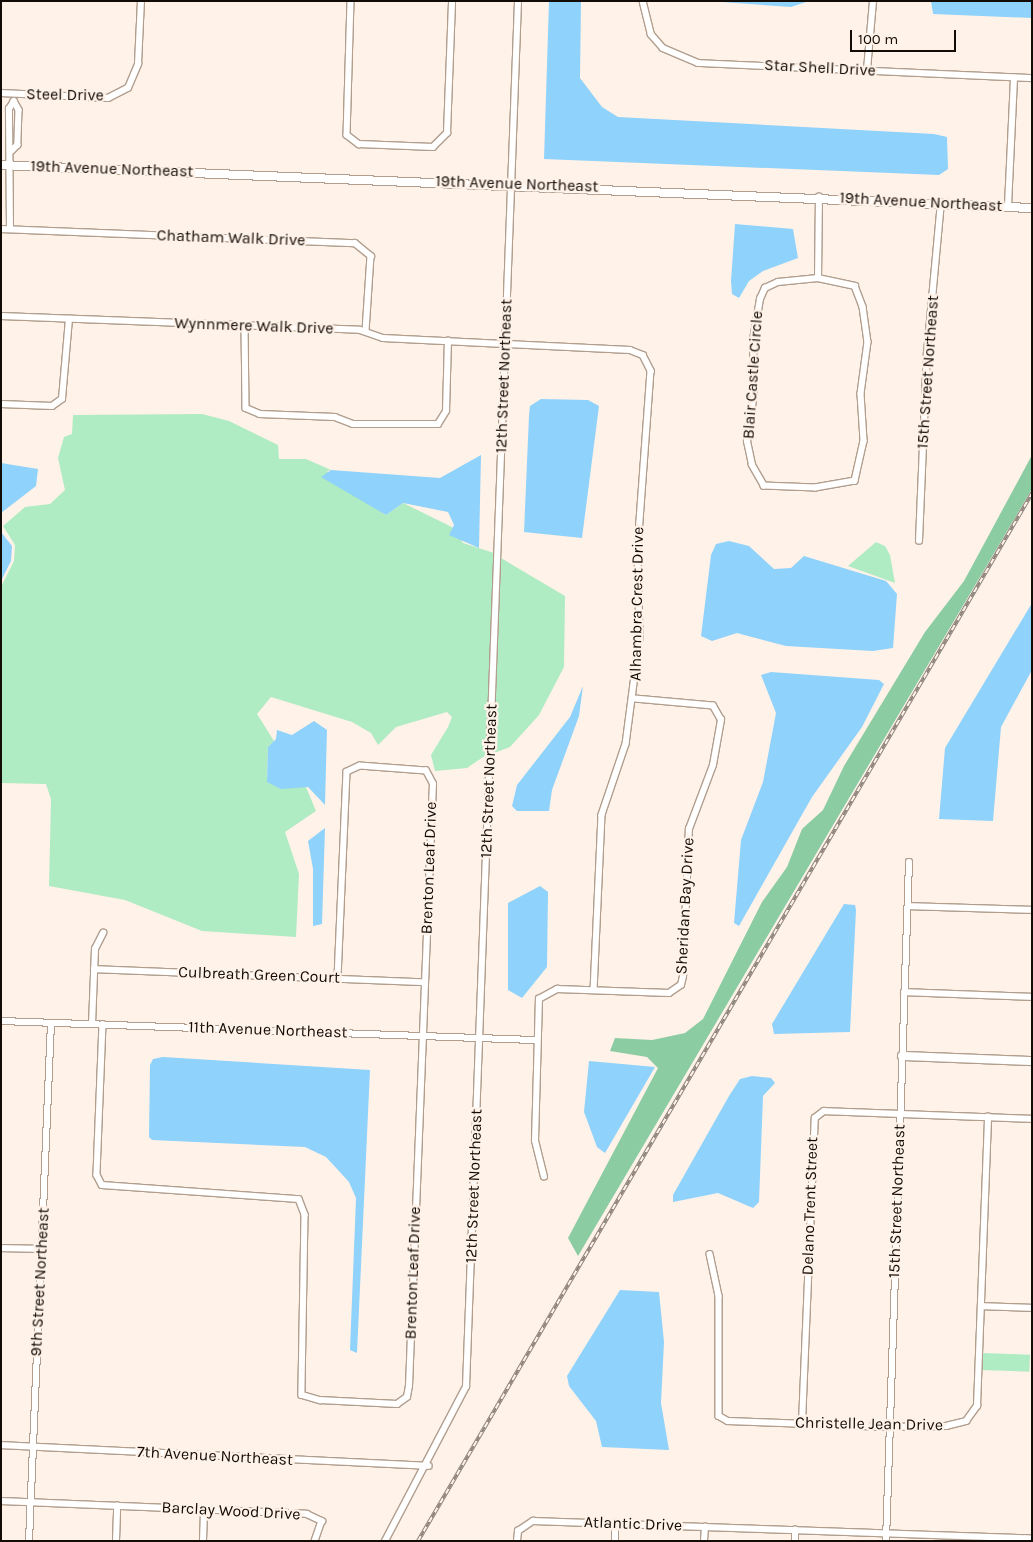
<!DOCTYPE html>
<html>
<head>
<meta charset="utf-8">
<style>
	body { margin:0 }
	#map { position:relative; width:1033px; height:1542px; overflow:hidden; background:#fff2e8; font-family:Karla,sans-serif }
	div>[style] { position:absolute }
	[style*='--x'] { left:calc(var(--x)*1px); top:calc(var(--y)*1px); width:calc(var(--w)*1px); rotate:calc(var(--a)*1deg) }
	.green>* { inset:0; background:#afebc3; transform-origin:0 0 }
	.forest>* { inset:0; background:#8ccca3 }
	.water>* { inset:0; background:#8fd2fb }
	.roads { filter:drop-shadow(1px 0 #b19e8e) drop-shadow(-1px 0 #b19e8e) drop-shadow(0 1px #b19e8e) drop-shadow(0 -1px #b19e8e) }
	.street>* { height:5.5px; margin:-2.75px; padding:0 2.75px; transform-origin:2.75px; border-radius:2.75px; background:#fff }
	.secondary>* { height:8px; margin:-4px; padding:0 4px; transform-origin:4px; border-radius:4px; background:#fff }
	.rail>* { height:4px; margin-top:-2px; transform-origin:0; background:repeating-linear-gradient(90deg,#fff2e8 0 5.5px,#8d837b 0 11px); box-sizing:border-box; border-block:1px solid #8d837b }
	span { translate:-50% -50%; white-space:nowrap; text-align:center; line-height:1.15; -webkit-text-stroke:4.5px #fff2e8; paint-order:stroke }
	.street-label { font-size:16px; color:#120b06 }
	.frame { position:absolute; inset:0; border:2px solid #120b06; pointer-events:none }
	.scale { position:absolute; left:850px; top:30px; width:106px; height:22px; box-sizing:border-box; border:2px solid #120b06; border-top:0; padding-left:6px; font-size:15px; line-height:18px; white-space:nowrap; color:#120b06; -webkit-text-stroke:4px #fff2e8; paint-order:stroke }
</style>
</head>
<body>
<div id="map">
	<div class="green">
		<div style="clip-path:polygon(202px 414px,229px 421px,278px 445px,279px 459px,306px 459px,331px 470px,327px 471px,340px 486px,386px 515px,403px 503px,452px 527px,463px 543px,494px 553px,486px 755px,467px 768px,435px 771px,431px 755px,448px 727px,452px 717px,447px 712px,396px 727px,378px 745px,371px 733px,352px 722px,271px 697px,257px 714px,274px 741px,268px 747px,267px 782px,306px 787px,316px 811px,285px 832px,299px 874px,296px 937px,202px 931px,125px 900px,49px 886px,51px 799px,46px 784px,1px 783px,1px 587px,14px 561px,15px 545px,3px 526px,25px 507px,50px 504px,65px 490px,58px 458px,64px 437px,72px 434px,73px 415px)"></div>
		<div style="clip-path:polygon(876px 542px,885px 546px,890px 555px,895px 583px,848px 566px)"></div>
		<div style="clip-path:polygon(501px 558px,565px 596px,564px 667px,539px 715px,510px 747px,494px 753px)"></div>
		<div style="left:982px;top:1353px;width:48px;height:17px;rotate:2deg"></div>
	</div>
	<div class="forest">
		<div style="clip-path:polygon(1032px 455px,1032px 489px,578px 1256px,568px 1238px,658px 1068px,647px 1057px,610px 1051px,615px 1038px,652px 1040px,685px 1033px,703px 1019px,762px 902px,787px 867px,802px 829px,823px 810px,844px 766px,925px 632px,964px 581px)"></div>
	</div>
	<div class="water">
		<div style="clip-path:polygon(549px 1px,581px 1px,580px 78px,602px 107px,618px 117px,934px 134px,947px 137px,948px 169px,939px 175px,544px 159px)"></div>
		<div style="clip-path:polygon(708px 1px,809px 1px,791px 7px)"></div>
		<div style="clip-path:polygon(931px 1px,1032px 1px,1032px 18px,933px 14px)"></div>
		<div style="clip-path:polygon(735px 224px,793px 229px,798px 258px,763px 271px,749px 281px,739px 298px,732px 294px,731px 281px)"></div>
		<div style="clip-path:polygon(541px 399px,588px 400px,599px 406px,582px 538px,524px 532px,529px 416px,530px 406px)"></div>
		<div style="clip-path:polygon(481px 455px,479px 548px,449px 535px,454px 525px,448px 512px,403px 503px,386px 515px,321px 477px,331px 470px,440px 478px)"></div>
		<div style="clip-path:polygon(1px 463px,38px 469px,36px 486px,1px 513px)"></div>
		<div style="clip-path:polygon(1px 532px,12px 546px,11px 561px,1px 581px)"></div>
		<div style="clip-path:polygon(729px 541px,749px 546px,774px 569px,791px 568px,804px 556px,886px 581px,897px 594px,893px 648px,873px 651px,786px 646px,737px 633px,712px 641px,701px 636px,711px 555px,716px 544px)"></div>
		<div style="clip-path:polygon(1032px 603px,1032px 670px,1001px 727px,993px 821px,939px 819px,945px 748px)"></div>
		<div style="clip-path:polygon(771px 672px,879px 680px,884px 684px,862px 727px,812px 797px,739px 926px,734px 923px,741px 840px,763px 782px,776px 713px,761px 675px)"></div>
		<div style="clip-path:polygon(583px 686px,579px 716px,552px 790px,549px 811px,517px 811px,512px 806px,517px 785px,570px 717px)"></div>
		<div style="clip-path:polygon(314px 721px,327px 730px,325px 805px,308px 787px,281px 789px,267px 782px,268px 747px,276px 739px,277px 730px,292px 735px)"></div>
		<div style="clip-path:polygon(325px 828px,322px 924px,313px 926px,313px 869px,308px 841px)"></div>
		<div style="clip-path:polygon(540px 886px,548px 892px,547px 967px,522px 998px,508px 990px,508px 903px)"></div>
		<div style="clip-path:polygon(844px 904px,855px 905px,856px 910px,850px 1032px,774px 1034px,772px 1024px)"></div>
		<div style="clip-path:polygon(163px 1057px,370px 1070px,357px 1353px,350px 1350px,356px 1198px,349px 1182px,326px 1157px,305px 1147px,152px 1140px,149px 1137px,150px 1065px,153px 1059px)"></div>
		<div style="clip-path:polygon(589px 1061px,655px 1067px,605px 1153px,597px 1147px,584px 1112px)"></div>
		<div style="clip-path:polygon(752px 1076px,771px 1078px,775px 1083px,763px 1096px,759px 1202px,753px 1208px,718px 1193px,673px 1202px,673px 1195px,729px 1096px,740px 1079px)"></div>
		<div style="clip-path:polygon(620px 1290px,659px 1292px,664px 1342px,661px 1403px,669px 1450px,602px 1447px,596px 1421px,569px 1386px,567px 1376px)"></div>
	</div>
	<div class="roads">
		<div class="street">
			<div style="--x:351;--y:1;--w:134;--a:91.7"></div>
			<div style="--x:347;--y:135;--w:15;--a:37"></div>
			<div style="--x:359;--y:144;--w:74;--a:2.3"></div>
			<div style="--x:433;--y:147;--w:20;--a:-45"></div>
			<div style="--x:447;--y:133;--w:132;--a:-87.8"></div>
			<div style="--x:643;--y:1;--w:34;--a:76"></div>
			<div style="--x:651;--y:34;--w:18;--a:49"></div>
			<div style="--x:663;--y:48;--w:38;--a:23"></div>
			<div style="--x:698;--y:63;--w:334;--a:2.6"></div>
			<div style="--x:867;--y:70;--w:69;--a:-85"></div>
			<div style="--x:1;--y:93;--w:107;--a:2.7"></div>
			<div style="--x:108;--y:98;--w:22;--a:-27"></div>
			<div style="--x:128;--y:88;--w:26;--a:-67"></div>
			<div style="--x:138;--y:64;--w:63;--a:-87.3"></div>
			<div style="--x:1008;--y:206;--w:128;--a:-87.3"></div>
			<div style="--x:1;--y:229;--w:354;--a:2.3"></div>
			<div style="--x:355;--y:243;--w:21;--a:39"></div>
			<div style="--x:371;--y:256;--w:75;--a:93.8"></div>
			<div style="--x:10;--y:229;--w:120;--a:-90.5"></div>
			<div style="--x:9;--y:109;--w:9;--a:-58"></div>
			<div style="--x:14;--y:101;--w:10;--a:61"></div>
			<div style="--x:19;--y:110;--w:35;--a:92"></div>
			<div style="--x:18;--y:145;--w:8;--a:135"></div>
			<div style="--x:818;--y:278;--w:38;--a:12"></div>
			<div style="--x:855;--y:286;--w:22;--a:69"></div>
			<div style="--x:863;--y:307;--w:35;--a:82"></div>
			<div style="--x:868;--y:342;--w:52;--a:97.7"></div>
			<div style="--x:861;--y:394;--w:47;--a:86.3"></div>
			<div style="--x:864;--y:441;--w:41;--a:102.7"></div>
			<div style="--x:855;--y:481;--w:40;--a:170"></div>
			<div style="--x:816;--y:488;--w:52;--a:-177.8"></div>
			<div style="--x:764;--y:486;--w:24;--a:-120"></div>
			<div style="--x:752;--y:465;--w:24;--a:-102"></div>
			<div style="--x:747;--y:442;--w:49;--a:-81.9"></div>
			<div style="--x:754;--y:393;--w:53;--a:-91.1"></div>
			<div style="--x:753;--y:340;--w:42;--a:-80.3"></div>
			<div style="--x:760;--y:299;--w:12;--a:-66"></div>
			<div style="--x:765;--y:288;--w:14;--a:-25"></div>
			<div style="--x:778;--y:282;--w:40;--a:-5.7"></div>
			<div style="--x:818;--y:278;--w:81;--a:-89.3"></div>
			<div style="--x:1;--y:316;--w:359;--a:2.2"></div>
			<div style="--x:360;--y:330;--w:24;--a:19"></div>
			<div style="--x:383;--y:338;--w:247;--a:2.8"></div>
			<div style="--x:630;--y:350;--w:14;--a:21"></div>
			<div style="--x:643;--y:355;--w:18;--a:63"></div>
			<div style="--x:651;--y:371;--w:179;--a:94.2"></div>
			<div style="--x:638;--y:550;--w:88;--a:88.7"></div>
			<div style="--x:640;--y:638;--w:107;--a:97.5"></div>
			<div style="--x:626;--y:744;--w:75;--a:108.7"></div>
			<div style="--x:602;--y:815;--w:174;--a:92.6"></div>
			<div style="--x:245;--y:325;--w:83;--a:89.3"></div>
			<div style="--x:246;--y:408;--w:15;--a:23"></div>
			<div style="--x:260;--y:414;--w:75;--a:2.3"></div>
			<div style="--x:335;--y:417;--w:19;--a:21"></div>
			<div style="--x:353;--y:424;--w:85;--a:0"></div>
			<div style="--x:438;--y:424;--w:15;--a:-58"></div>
			<div style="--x:446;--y:411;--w:70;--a:-88.4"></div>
			<div style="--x:1;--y:404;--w:51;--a:2.2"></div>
			<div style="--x:52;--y:406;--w:12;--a:-35"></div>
			<div style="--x:62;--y:399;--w:80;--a:-85"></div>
			<div style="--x:919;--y:541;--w:188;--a:-87.6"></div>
			<div style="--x:927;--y:353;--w:151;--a:-84.7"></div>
			<div style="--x:908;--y:906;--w:124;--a:1.8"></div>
			<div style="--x:94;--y:969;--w:330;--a:2.3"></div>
			<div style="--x:904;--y:992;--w:128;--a:2.2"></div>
			<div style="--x:1;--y:1021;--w:534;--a:2.04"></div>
			<div style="--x:92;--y:1024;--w:75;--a:-87.7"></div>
			<div style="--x:95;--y:949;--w:18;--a:-63"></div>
			<div style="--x:103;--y:1024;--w:151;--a:92.3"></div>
			<div style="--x:97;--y:1175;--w:11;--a:63"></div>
			<div style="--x:102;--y:1185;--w:197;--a:4.1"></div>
			<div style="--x:299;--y:1199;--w:17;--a:69"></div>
			<div style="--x:305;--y:1215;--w:180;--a:91"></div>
			<div style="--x:302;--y:1395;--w:19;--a:16"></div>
			<div style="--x:320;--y:1400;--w:77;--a:3"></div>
			<div style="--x:397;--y:1404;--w:12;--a:-35"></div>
			<div style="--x:407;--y:1397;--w:11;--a:-80"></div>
			<div style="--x:409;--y:1386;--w:602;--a:-87.72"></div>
			<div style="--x:433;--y:784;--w:15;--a:-118"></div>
			<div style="--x:426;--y:771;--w:66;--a:-175.7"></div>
			<div style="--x:360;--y:766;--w:14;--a:155"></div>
			<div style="--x:347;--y:772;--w:205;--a:92.5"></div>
			<div style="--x:544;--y:1177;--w:37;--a:-104"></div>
			<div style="--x:535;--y:1141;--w:142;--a:-88.4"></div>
			<div style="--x:539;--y:999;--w:21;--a:-29"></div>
			<div style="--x:557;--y:989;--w:112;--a:2"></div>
			<div style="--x:669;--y:993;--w:14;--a:-34"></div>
			<div style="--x:681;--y:985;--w:9;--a:-77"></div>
			<div style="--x:683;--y:976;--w:147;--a:-87.7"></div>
			<div style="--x:689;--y:829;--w:68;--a:-69.4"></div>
			<div style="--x:713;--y:765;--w:46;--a:-79.9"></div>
			<div style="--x:721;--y:720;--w:16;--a:-120"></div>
			<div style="--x:713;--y:706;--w:78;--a:-174.9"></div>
			<div style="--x:1;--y:1248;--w:41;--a:1.4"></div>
			<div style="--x:710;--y:1254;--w:43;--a:77.9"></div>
			<div style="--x:719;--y:1296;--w:120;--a:90"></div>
			<div style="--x:719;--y:1416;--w:10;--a:29"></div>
			<div style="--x:728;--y:1421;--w:161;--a:2.1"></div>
			<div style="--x:889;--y:1427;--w:57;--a:-1"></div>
			<div style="--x:946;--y:1426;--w:21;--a:-14"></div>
			<div style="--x:966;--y:1421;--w:19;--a:-54"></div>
			<div style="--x:977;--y:1406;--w:289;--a:-87.8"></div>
			<div style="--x:981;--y:1306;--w:51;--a:2.2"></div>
			<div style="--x:802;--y:1423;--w:305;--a:-87.6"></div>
			<div style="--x:815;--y:1118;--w:11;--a:-38"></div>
			<div style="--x:824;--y:1111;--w:208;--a:2.2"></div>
			<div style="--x:1;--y:1445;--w:428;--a:2.8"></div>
			<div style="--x:1;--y:1501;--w:306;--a:2.4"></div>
			<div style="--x:307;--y:1514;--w:17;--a:25"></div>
			<div style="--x:322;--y:1521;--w:21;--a:109"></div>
			<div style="--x:29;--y:1541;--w:518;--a:-87.57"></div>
			<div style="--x:116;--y:1541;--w:35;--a:-88"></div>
			<div style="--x:203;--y:1541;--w:31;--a:-88"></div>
			<div style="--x:385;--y:1541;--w:174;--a:-62.3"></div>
			<div style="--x:466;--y:1387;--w:1387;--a:-87.85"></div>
			<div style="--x:517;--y:1541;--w:10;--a:-84"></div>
			<div style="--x:518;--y:1531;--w:18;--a:-34"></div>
			<div style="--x:533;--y:1521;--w:499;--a:2"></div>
			<div style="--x:615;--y:1541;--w:18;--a:-90"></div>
			<div style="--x:704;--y:1541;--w:14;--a:-86"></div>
			<div style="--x:795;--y:1541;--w:11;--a:-90"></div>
			<div style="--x:886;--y:1541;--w:679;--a:-88.06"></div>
		</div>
		<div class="secondary">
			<div style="--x:1;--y:165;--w:1032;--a:2.39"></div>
			<div style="--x:902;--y:1056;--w:130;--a:2.2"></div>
		</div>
	</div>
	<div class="rail">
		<div style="--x:418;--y:1541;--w:1215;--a:-59.63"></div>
	</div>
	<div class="street-label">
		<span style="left:820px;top:68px;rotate:3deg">Star Shell Drive</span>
		<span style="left:65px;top:95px;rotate:1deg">Steel Drive</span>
		<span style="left:112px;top:169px;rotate:2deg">19th Avenue Northeast</span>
		<span style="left:517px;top:184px;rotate:2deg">19th Avenue Northeast</span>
		<span style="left:921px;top:202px;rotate:3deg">19th Avenue Northeast</span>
		<span style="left:231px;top:238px;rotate:2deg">Chatham Walk Drive</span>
		<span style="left:254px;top:326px;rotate:2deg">Wynnmere Walk Drive</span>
		<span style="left:928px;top:372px;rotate:-86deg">15th Street Northeast</span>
		<span style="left:753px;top:375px;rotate:-86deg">Blair Castle Circle</span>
		<span style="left:504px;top:376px;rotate:-88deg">12th Street Northeast</span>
		<span style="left:637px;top:604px;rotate:-89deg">Alhambra Crest Drive</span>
		<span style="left:489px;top:781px;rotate:-88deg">12th Street Northeast</span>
		<span style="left:429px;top:868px;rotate:-88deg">Brenton Leaf Drive</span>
		<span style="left:685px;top:906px;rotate:-87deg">Sheridan Bay Drive</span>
		<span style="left:259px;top:975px;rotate:2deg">Culbreath Green Court</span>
		<span style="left:268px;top:1030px;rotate:2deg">11th Avenue Northeast</span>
		<span style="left:474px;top:1186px;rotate:-88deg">12th Street Northeast</span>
		<span style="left:897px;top:1201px;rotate:-88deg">15th Street Northeast</span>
		<span style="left:810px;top:1206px;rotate:-88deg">Delano Trent Street</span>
		<span style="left:413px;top:1273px;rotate:-88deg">Brenton Leaf Drive</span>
		<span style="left:40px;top:1282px;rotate:-87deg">9th Street Northeast</span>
		<span style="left:869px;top:1424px;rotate:1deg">Christelle Jean Drive</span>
		<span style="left:215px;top:1456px;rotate:3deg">7th Avenue Northeast</span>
		<span style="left:231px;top:1511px;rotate:3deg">Barclay Wood Drive</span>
		<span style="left:633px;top:1524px;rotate:2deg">Atlantic Drive</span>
	</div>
	<div class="frame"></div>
	<div class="scale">100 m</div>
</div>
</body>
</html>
